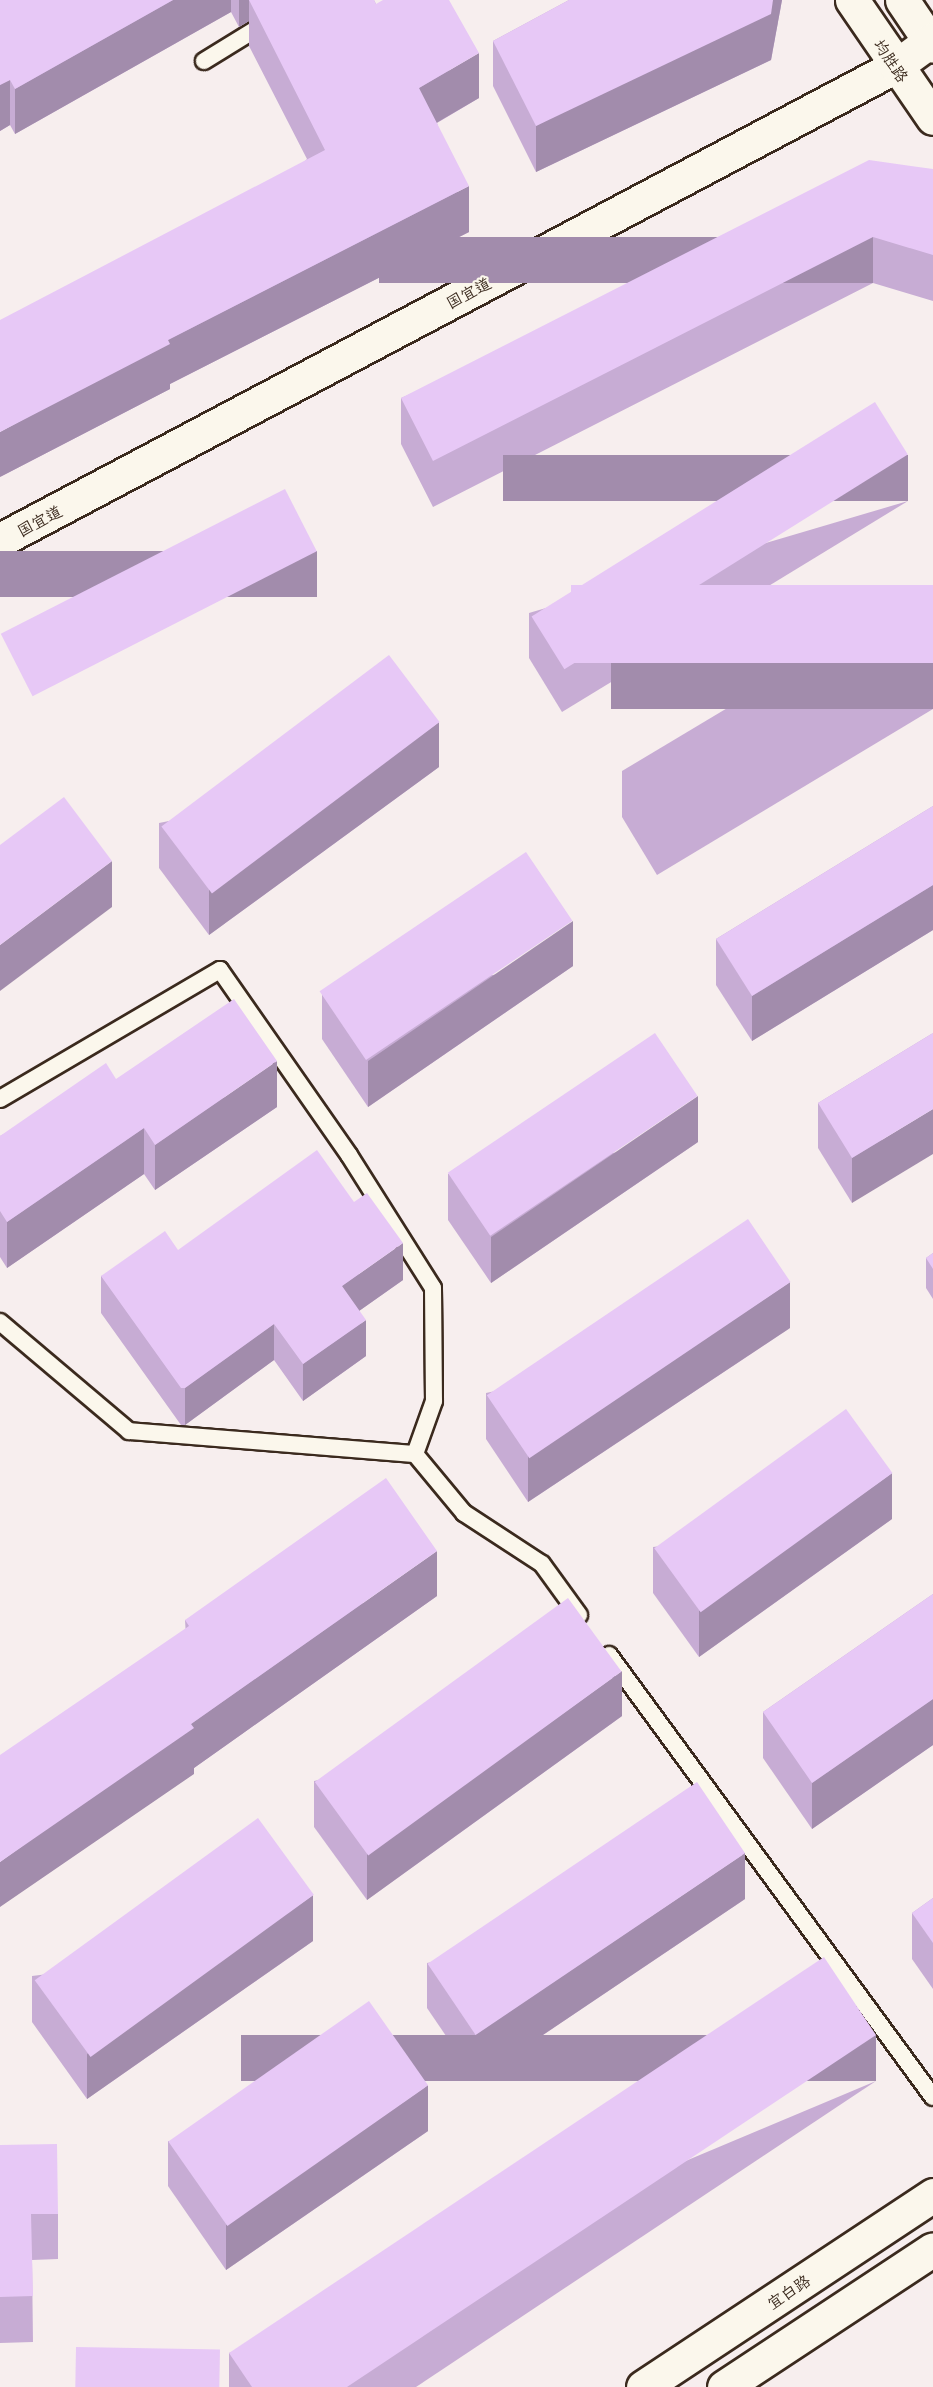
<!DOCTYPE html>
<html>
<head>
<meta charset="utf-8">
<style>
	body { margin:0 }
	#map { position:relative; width:933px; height:2387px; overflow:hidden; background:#f7eeee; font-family:"Playpen Sans","LXGW WenKai TC",sans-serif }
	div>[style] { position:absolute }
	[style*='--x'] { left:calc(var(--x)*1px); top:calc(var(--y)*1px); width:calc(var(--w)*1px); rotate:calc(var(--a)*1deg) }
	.roads { filter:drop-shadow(2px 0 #3b2a1e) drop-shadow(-2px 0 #3b2a1e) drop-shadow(0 2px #3b2a1e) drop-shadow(0 -2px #3b2a1e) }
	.lane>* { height:16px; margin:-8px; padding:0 8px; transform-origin:8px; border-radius:8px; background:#fbf7ec }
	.secondary>* { height:33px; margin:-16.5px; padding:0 16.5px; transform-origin:16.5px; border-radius:16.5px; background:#fbf7ec }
	.wall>* { inset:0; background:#c7acd4 }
	.shaded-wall>* { inset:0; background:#a28cac; transform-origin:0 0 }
	.building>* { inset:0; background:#e7c8f6; transform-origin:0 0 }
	span { translate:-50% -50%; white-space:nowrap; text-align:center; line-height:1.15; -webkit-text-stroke:4.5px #fbf7ec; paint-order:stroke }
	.street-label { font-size:16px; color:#3b2a1e }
</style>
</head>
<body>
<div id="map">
	<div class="roads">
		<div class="lane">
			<div style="--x:204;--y:61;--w:116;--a:-31.6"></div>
			<div style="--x:0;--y:1099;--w:255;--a:-30.4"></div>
			<div style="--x:220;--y:970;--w:226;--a:55.1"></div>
			<div style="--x:349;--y:1155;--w:157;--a:57.7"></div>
			<div style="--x:433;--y:1288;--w:113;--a:89.5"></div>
			<div style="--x:434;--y:1401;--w:56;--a:109.7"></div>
			<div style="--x:415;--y:1454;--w:77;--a:50.3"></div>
			<div style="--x:464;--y:1513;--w:93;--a:33.2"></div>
			<div style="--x:542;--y:1564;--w:63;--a:54"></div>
			<div style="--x:0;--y:1322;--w:169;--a:40.2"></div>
			<div style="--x:129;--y:1431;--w:287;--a:4.6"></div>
			<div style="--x:609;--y:1655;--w:548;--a:53.76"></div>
		</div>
		<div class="secondary">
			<div style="--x:852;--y:0;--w:143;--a:55.5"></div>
			<div style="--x:902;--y:0;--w:55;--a:56"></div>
			<div style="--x:0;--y:540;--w:1014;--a:-27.88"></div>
			<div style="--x:896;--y:66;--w:46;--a:-36.1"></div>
			<div style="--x:643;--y:2387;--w:348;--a:-33.5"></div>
			<div style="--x:724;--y:2387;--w:250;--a:-33.4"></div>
		</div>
	</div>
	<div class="wall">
		<div style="clip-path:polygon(0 0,374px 0,376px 4px,479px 98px,437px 123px,469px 232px,170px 384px,170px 389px,0 477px,307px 159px,249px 46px,249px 21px,239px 27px,231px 12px,15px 134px,10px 125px,0 131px)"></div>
		<div style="clip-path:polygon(569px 0,782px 0,771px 60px,536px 172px,493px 86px,493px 41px)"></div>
		<div style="clip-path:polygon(933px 169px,933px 301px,873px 283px,433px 507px,401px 444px,401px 398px)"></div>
		<div style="clip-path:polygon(908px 501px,562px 712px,529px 658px,529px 613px)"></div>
		<div style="clip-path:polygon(933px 585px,933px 709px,657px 875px,622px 817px,622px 771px)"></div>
		<div style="clip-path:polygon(439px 767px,209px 935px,159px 868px,159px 823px)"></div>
		<div style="clip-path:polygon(933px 806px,933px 930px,752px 1041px,716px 985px,716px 939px)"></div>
		<div style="clip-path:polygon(573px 966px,368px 1107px,322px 1039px,322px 994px)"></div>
		<div style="clip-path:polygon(933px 1033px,852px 1203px,818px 1148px,818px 1103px)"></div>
		<div style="clip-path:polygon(116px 1079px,277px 1107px,155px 1190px,144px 1174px,7px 1268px,0 1257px,0 1136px)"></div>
		<div style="clip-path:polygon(698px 1142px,491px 1283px,448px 1220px,448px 1174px)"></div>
		<div style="clip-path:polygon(178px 1250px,403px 1280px,359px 1311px,366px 1356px,303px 1401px,274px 1360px,185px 1425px,181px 1425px,101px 1313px,101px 1276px)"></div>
		<div style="clip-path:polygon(933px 1253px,933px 1299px,926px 1288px,926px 1258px)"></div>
		<div style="clip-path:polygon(790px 1328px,528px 1502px,486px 1439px,486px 1393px)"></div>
		<div style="clip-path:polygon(892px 1519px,699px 1657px,653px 1593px,653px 1547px)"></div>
		<div style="clip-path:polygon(933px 1594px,933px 1745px,812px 1829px,763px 1758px,763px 1712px)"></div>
		<div style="clip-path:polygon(437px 1596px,194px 1768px,194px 1774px,185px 1620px)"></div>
		<div style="clip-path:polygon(622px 1716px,367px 1900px,314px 1827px,314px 1781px)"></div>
		<div style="clip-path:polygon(933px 1898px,933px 1989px,912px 1959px,912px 1913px)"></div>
		<div style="clip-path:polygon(745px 1899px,476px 2080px,427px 2008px,427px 1963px)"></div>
		<div style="clip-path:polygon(313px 1941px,87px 2099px,32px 2022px,32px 1976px)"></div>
		<div style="clip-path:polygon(876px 2081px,416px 2387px,229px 2387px,229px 2353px)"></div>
		<div style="clip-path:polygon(428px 2131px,226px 2270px,168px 2186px,168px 2141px)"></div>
		<div style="clip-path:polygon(0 2145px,58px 2214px,58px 2259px,32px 2260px,33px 2342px,0 2343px)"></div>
	</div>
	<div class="shaded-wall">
		<div style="clip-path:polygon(173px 0,231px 0,231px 12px,15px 134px,15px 89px)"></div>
		<div style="clip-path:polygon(239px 0,283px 0,249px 0,249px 21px,239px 27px)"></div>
		<div style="clip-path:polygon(773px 0,782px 0,771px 60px,536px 172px,536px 126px)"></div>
		<div style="clip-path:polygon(479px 53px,479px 98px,419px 133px,419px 88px)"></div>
		<div style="clip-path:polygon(10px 80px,10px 125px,0 131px,0 85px)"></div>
		<div style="clip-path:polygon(469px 186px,469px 232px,170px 384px,170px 389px,0 477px,0 432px,168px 340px)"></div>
		<div style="left:873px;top:237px;width:46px;height:494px;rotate:90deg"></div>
		<div style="left:908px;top:455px;width:46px;height:405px;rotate:90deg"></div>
		<div style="left:317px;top:551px;width:46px;height:355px;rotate:90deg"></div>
		<div style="left:933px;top:663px;width:46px;height:322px;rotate:90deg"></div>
		<div style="clip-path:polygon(439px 722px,439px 767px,209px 935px,209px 890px)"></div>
		<div style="clip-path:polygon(112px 861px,112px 907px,0 991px,0 945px)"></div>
		<div style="clip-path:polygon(933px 885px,933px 930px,752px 1041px,752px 996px)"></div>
		<div style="clip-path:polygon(573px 921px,573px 966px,368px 1107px,368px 1061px)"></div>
		<div style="clip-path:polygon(277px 1061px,277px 1107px,155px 1190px,155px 1145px)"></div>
		<div style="clip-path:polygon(698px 1096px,698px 1142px,491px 1283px,491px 1237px)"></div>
		<div style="clip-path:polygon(933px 1109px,933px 1154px,852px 1203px,852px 1158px)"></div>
		<div style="clip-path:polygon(144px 1128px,144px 1174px,7px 1268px,7px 1222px)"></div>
		<div style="clip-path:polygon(403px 1243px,403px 1280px,342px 1323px,342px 1286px)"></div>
		<div style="clip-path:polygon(790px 1282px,790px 1328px,528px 1502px,528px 1456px)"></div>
		<div style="clip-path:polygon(366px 1320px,366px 1356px,303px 1401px,303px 1364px)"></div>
		<div style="clip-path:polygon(274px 1324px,274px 1360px,185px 1425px,185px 1388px)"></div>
		<div style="clip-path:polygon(892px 1473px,892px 1519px,699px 1657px,699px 1611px)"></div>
		<div style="clip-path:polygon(437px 1551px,437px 1596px,194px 1768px,194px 1774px,0 1907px,0 1862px,191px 1724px)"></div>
		<div style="clip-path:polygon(622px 1671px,622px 1716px,367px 1900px,367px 1854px)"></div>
		<div style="clip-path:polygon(933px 1699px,933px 1745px,812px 1829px,812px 1783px)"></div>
		<div style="clip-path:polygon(745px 1853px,745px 1899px,476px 2080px,476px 2034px)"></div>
		<div style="clip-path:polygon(313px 1895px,313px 1941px,87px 2099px,87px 2054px)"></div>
		<div style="left:876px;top:2035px;width:46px;height:635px;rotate:90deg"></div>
		<div style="clip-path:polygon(428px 2085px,428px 2131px,226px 2270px,226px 2225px)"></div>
	</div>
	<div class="building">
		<div style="clip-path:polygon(0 0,173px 0,15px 89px,10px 80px,0 85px)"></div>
		<div style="clip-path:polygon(249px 0,374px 0,376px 4px,383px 0,449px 0,479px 53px,419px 88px,469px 186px,168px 340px,170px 344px,0 432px,0 320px,325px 150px)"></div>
		<div style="clip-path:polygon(569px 0,773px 0,771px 14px,536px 126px,493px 41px)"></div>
		<div style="clip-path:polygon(869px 160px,933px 169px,933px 255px,873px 237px,433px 461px,401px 398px)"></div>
		<div style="left:875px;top:402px;width:62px;height:405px;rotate:58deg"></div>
		<div style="left:285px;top:489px;width:70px;height:319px;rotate:63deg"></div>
		<div style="left:933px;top:585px;width:78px;height:362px;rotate:90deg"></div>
		<div style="left:389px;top:655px;width:84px;height:285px;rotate:53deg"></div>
		<div style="clip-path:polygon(64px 797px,112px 861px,0 945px,0 845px)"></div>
		<div style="clip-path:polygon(933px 806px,933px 885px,752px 996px,716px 939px)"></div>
		<div style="left:526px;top:852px;width:83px;height:249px;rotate:56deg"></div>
		<div style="clip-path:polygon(234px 999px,277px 1061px,155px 1145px,144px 1128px,7px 1222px,0 1211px,0 1136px,106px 1063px,116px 1079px)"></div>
		<div style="left:655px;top:1033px;width:76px;height:250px;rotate:56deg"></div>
		<div style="clip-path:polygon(933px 1033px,933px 1109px,852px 1158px,818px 1103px)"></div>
		<div style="clip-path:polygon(317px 1150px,354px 1202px,367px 1193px,403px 1243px,342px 1286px,366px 1320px,303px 1364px,274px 1324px,185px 1388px,181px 1388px,101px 1276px,165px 1231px,178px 1250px)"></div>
		<div style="left:748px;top:1219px;width:76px;height:315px;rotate:56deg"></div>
		<div style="clip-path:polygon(933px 1253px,933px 1269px,926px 1258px)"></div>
		<div style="left:846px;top:1409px;width:79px;height:237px;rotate:54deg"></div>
		<div style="clip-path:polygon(386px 1478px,437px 1551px,191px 1724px,194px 1728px,0 1862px,0 1755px,189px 1626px,185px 1620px)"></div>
		<div style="clip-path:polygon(933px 1594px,933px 1699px,812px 1783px,763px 1712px)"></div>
		<div style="left:568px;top:1598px;width:91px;height:313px;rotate:54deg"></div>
		<div style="left:697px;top:1782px;width:86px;height:325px;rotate:56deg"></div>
		<div style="left:258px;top:1818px;width:95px;height:276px;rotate:54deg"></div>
		<div style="clip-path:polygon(933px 1898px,933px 1943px,912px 1913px)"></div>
		<div style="clip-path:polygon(824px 1957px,876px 2035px,347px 2387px,252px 2387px,229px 2353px)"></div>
		<div style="left:369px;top:2001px;width:103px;height:245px;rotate:55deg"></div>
		<div style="clip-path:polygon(57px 2144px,58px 2214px,31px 2214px,33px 2296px,0 2297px,0 2145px)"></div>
		<div style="left:76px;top:2347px;width:144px;height:40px;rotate:1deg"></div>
	</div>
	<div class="street-label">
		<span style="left:892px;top:60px;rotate:56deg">均胜路</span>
		<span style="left:468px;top:292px;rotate:-28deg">国宜道</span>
		<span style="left:39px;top:520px;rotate:-28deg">国宜道</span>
		<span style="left:788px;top:2291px;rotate:-34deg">宜白路</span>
	</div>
</div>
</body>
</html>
